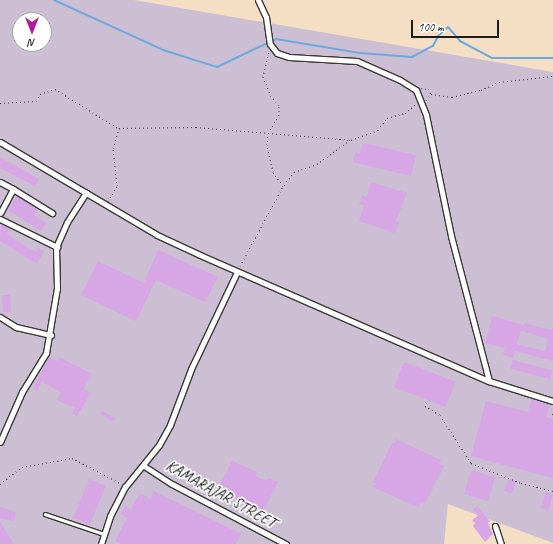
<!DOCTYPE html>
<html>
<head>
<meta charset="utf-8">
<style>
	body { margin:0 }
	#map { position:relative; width:553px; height:544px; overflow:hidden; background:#f4dfc4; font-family:Caveat,sans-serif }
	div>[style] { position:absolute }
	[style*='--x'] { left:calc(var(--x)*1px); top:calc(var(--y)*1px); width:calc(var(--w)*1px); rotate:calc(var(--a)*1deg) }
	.industrial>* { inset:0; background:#ccbfd4 }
	.stream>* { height:2px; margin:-1px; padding:0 1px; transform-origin:1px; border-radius:1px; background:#6ca9de }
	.building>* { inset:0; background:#d6a6e5; transform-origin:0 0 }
	.path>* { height:1px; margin-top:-0.5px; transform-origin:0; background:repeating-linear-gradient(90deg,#3c3935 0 1px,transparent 0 4px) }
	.roads { filter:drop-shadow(1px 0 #3c3935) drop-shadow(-1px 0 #3c3935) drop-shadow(0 1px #3c3935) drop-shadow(0 -1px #3c3935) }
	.service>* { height:2.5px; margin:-1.25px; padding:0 1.25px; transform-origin:1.25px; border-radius:1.25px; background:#fff }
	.minor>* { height:5px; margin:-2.5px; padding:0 2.5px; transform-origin:2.5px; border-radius:2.5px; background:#fff }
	span { translate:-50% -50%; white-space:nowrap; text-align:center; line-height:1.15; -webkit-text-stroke:3.5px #fff; paint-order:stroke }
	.street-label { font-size:16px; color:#1c1c1c }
	.north { position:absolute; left:12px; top:12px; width:40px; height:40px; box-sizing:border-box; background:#fff; border:1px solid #a4a4a4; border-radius:50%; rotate:180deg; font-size:11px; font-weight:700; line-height:16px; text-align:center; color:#1c1c1c }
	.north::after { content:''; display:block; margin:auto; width:14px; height:18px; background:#b5179e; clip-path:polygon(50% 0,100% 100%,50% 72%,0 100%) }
	.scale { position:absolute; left:411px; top:20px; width:88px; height:18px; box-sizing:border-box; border:2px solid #1c1c1c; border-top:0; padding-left:5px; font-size:12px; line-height:14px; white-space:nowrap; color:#1c1c1c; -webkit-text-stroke:3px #fff; paint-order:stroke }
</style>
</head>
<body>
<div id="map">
	<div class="industrial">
		<div style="clip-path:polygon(evenodd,0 0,134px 0,553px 72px,553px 543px,448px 504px,444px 544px,0 544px,0 0,20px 20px,44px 20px,44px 44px,20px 44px,20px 20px)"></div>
	</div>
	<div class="stream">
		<div style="--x:54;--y:0;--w:120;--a:24.6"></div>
		<div style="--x:163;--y:50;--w:57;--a:17.5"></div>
		<div style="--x:217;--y:67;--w:65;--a:-25.4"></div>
		<div style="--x:276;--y:39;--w:85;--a:9.5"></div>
		<div style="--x:360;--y:53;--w:52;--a:4.4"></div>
		<div style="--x:412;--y:57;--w:24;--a:-28"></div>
		<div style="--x:433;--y:46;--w:11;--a:-63"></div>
		<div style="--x:438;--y:36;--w:13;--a:-42"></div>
		<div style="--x:448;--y:27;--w:18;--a:49"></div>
		<div style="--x:460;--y:41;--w:36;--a:28"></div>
		<div style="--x:492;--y:58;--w:61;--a:0"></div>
	</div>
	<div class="building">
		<div style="clip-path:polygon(363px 143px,416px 155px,411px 176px,353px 162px,355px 152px,360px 153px)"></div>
		<div style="clip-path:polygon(0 157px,39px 179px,35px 186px,0 168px)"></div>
		<div style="clip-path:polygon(371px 182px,407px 193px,396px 221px,399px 222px,395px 233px,359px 221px,364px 205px,359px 204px,362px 195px,367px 197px)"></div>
		<div style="clip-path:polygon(17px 196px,38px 209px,34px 215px,46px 223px,41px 231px,8px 210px)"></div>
		<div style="clip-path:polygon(1px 224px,11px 229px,7px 234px,27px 247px,36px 252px,39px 248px,44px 251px,37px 264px,0 241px)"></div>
		<div style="clip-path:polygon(158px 250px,218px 277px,205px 302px,156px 280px,136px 321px,81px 295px,98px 261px,144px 283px)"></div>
		<div style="left:10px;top:295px;width:17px;height:8px;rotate:87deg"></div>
		<div style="clip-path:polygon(evenodd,492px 316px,524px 325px,525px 323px,551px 330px,553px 327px,553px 361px,515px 351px,513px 358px,503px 355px,505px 348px,485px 343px,492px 316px,521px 331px,548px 339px,545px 351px,517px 344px,521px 331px)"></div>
		<div style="clip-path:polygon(49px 357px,57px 361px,59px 357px,92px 374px,84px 389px,91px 393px,77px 416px,72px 414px,75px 408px,57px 400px,61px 392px,42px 382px,37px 391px,33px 389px)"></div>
		<div style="left:513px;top:360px;width:41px;height:9px;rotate:15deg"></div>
		<div style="left:404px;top:362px;width:55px;height:27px;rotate:21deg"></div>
		<div style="clip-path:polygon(531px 399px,550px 404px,546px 417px,553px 419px,553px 478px,471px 456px,486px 401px,528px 412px)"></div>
		<div style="clip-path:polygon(102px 411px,115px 418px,113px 422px,100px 414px)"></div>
		<div style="clip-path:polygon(396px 439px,441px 460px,439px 464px,444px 466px,425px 504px,420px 503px,419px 508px,373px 487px,376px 483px,373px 482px,392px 443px,395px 443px)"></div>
		<div style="clip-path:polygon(232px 461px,257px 472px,255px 476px,267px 481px,268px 478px,278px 482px,263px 511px,217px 491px)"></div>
		<div style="left:471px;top:470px;width:25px;height:25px;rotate:16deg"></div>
		<div style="left:89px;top:479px;width:18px;height:42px;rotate:22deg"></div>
		<div style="left:509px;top:479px;width:8px;height:13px;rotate:23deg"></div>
		<div style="clip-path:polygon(154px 491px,235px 531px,242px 533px,236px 544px,121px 544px,115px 541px,127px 518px,121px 514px,125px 506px,131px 510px,139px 493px,150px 499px)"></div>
		<div style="clip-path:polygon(546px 492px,553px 494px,549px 511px,541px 508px)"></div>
		<div style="clip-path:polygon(477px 506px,490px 521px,488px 523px,493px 534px,485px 542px,473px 526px,475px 523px,472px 520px,478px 516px,473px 509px)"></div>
		<div style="clip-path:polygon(0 507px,16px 512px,14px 521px,0 518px)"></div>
		<div style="clip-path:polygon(0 522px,14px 544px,0 544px)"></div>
	</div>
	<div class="path">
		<div style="--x:421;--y:88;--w:7;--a:8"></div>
		<div style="--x:428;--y:89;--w:6;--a:59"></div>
		<div style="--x:426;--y:100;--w:8;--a:-50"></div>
		<div style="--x:431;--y:94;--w:21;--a:8"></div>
		<div style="--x:452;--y:97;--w:30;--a:-14"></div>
		<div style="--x:481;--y:90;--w:20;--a:-24"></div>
		<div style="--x:499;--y:82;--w:54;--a:-6.3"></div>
		<div style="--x:0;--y:103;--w:36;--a:-3"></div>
		<div style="--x:36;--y:101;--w:8;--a:-60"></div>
		<div style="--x:40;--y:94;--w:16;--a:-18"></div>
		<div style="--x:55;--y:89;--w:74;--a:31.8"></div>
		<div style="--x:284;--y:185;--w:16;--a:-52"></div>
		<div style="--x:294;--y:172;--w:24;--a:-19"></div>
		<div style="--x:317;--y:164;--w:41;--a:-36"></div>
		<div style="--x:108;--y:201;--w:17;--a:-59"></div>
		<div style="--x:117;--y:186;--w:38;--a:-96"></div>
		<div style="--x:113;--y:148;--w:21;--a:-73"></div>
		<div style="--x:119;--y:128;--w:77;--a:-0.7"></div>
		<div style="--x:196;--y:127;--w:156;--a:4.8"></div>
		<div style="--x:351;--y:140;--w:29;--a:-20"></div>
		<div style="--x:378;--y:130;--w:15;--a:-53"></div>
		<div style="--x:387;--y:118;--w:19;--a:-16"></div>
		<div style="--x:405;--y:113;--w:14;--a:-39"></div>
		<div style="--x:240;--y:266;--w:91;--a:-61.7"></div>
		<div style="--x:283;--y:186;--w:17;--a:-126"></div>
		<div style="--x:273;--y:172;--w:28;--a:-103"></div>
		<div style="--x:267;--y:145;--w:12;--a:-85"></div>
		<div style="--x:268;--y:133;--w:21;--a:-59"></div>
		<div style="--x:279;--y:115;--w:10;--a:-90"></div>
		<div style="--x:279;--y:105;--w:12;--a:-132"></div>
		<div style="--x:271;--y:96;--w:21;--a:-113"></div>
		<div style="--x:263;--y:77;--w:26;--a:-77"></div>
		<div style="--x:426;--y:402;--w:4;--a:104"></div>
		<div style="--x:425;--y:406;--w:17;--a:31"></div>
		<div style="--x:440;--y:415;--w:57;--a:57.1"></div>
		<div style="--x:471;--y:463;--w:54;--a:21.8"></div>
		<div style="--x:521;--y:483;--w:33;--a:14"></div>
		<div style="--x:552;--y:414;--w:1;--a:0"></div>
		<div style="--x:0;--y:484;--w:28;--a:-38"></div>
		<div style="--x:22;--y:467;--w:51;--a:-10.2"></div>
		<div style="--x:72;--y:458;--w:54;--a:27.5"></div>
	</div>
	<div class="roads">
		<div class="service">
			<div style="--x:45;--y:514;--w:62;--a:18.7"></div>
		</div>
		<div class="minor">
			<div style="--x:258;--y:0;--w:19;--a:65"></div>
			<div style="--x:266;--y:17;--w:27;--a:82"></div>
			<div style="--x:270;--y:44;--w:11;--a:52"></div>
			<div style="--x:277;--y:53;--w:13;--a:18"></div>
			<div style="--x:289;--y:57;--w:68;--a:3.4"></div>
			<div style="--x:357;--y:61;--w:47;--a:23.8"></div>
			<div style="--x:400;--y:80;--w:19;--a:32"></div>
			<div style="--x:416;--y:90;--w:27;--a:68"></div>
			<div style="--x:426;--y:115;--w:124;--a:78.3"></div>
			<div style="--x:451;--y:236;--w:150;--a:75.3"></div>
			<div style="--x:0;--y:142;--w:182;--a:30.6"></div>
			<div style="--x:157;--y:235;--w:47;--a:24.9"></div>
			<div style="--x:200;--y:255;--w:315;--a:23.6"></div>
			<div style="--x:489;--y:381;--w:67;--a:17.4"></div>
			<div style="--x:0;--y:182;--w:15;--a:28"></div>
			<div style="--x:13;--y:189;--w:27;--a:118"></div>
			<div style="--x:13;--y:189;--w:46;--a:31.6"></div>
			<div style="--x:0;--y:219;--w:64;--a:26.2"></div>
			<div style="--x:0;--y:317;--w:19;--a:32"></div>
			<div style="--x:16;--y:327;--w:36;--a:13"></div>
			<div style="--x:0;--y:442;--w:55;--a:-66.3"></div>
			<div style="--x:22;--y:392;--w:46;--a:-58.4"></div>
			<div style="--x:46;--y:353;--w:66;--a:-80.4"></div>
			<div style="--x:57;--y:288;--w:41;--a:-91.4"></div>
			<div style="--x:56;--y:247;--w:27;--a:-66"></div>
			<div style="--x:67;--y:222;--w:35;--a:-57"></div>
			<div style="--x:144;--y:466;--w:33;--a:33"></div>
			<div style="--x:172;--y:484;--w:129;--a:27.8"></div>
			<div style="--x:495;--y:526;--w:19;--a:72"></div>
			<div style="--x:101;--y:544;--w:29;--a:-72"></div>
			<div style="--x:110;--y:516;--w:33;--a:-63"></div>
			<div style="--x:125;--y:487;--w:54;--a:-51"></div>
			<div style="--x:159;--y:445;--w:23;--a:-61"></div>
			<div style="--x:170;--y:425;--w:60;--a:-69.4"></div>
			<div style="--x:191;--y:369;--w:107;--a:-64.6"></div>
		</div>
	</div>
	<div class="street-label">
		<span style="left:221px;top:494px;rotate:29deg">KAMARAJAR STREET</span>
	</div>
	<div class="north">N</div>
	<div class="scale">100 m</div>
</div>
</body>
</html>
